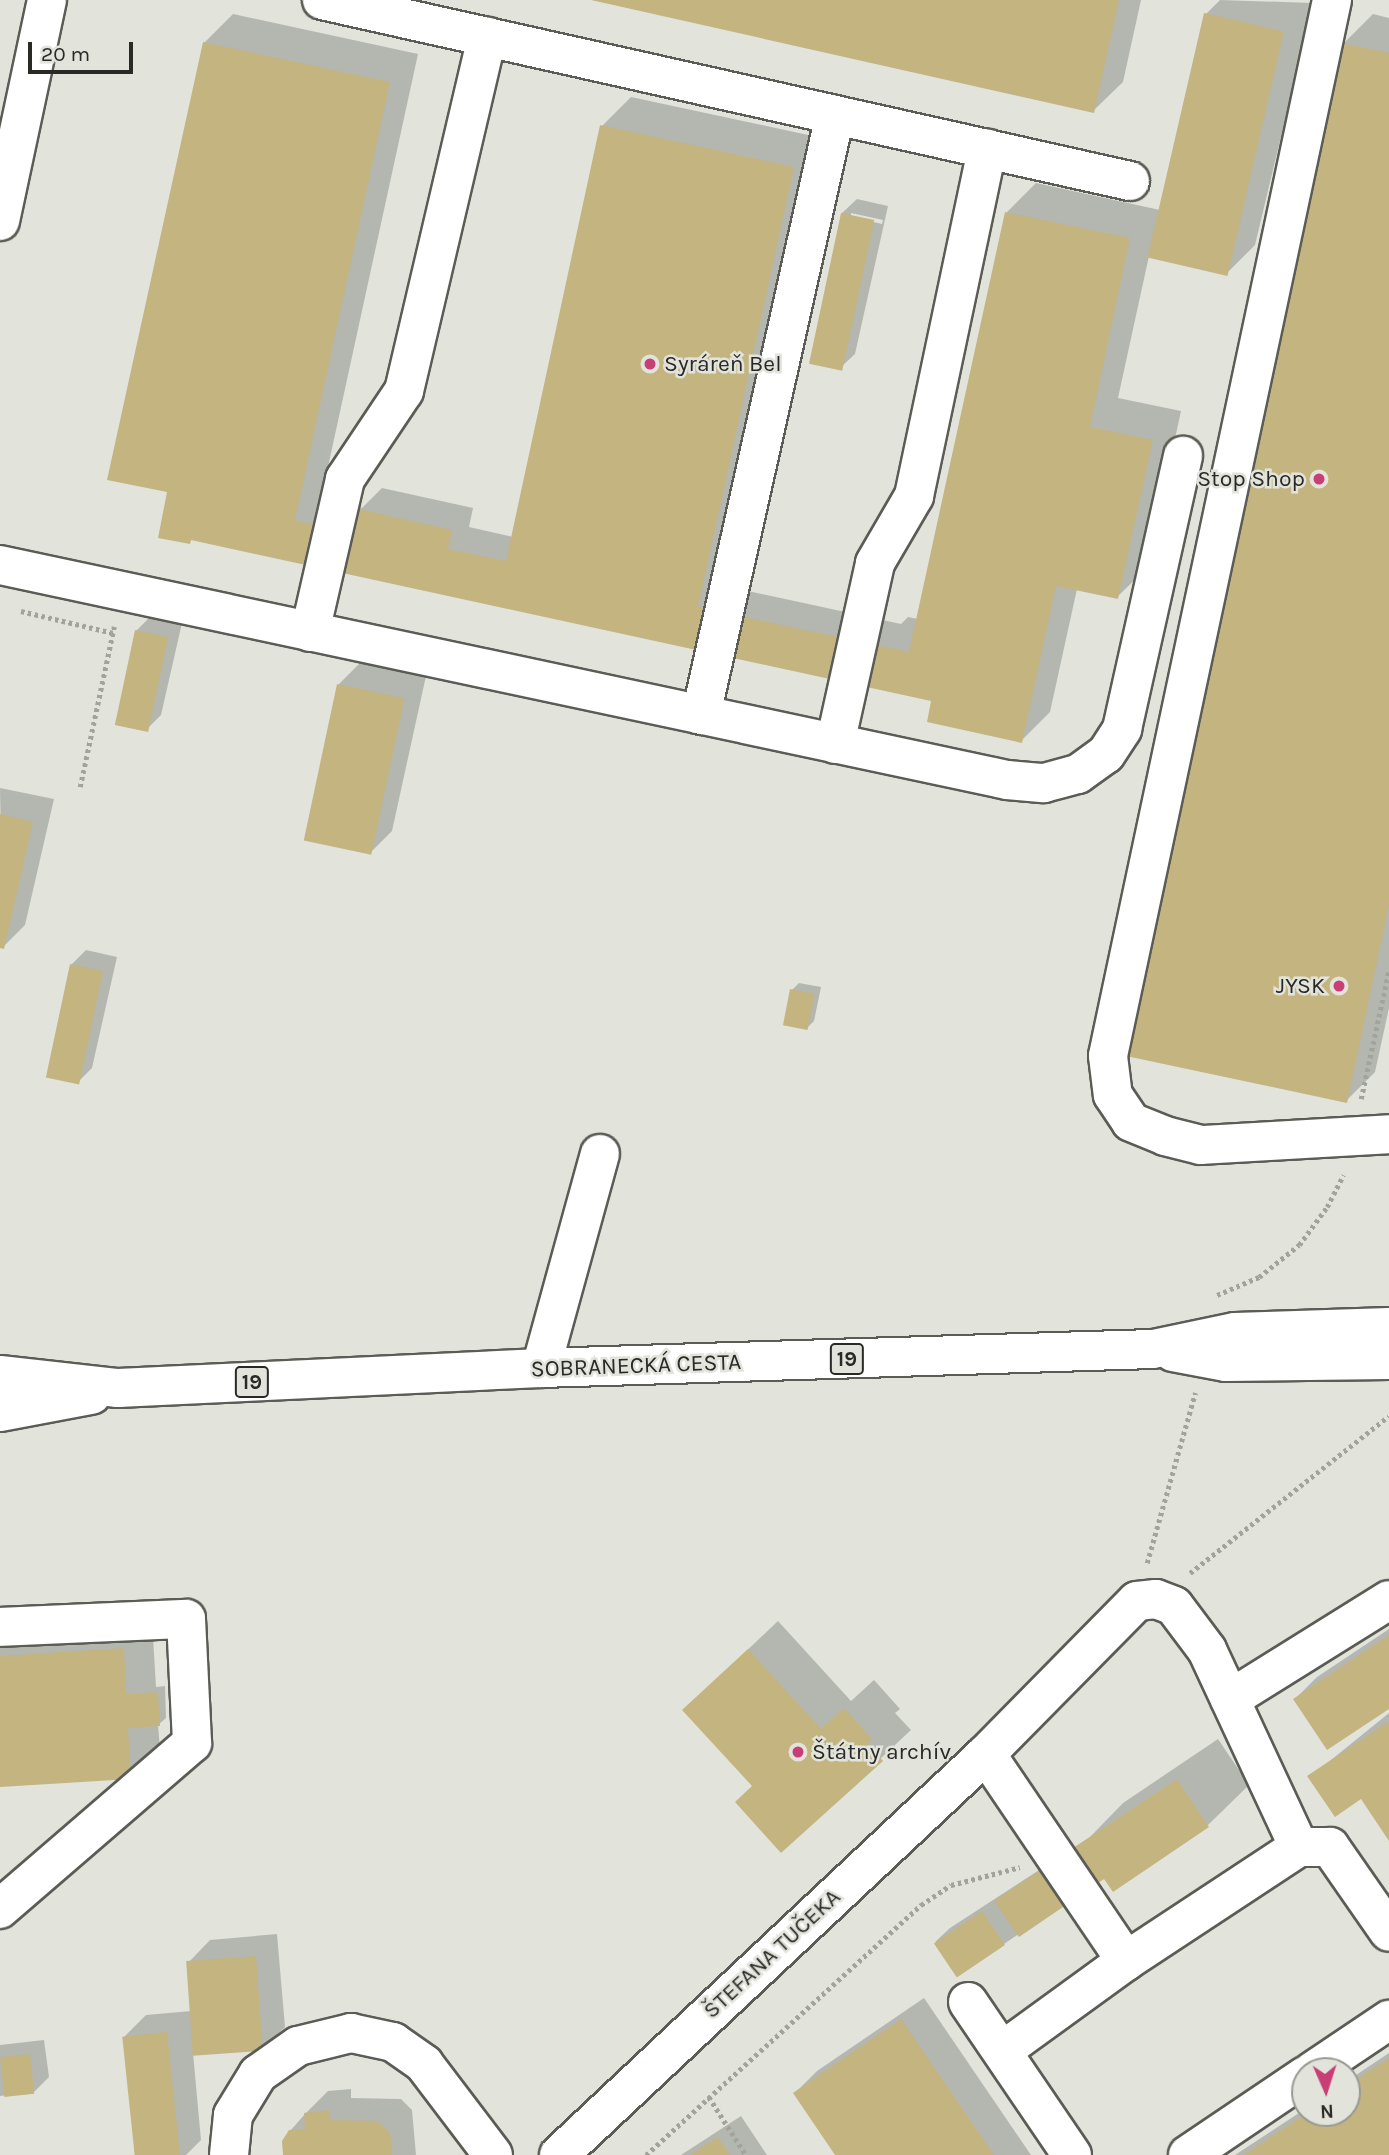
<!DOCTYPE html>
<html>
<head>
<meta charset="utf-8">
<style>
	body { margin:0 }
	#map { position:relative; width:1389px; height:2155px; overflow:hidden; background:#e2e4dc; font-family:Karla,sans-serif }
	div>[style] { position:absolute }
	[style*='--x'] { left:calc(var(--x)*1px); top:calc(var(--y)*1px); width:calc(var(--w)*1px); rotate:calc(var(--a)*1deg) }
	.shadow>* { inset:0; background:#0003 }
	.building>* { inset:0; background:#c3b480; transform-origin:0 0 }
	.path>* { height:4.5px; margin-top:-2.25px; transform-origin:0; background:repeating-linear-gradient(90deg,#a2a39d 0 3.5px,transparent 0 7px) }
	.roads { filter:drop-shadow(2px 0 #5a5c55) drop-shadow(-2px 0 #5a5c55) drop-shadow(0 2px #5a5c55) drop-shadow(0 -2px #5a5c55) }
	.minor>* { height:38px; margin:-19px; padding:0 19px; transform-origin:19px; border-radius:19px; background:#fff }
	.major>* { height:38px; margin:-19px; padding:0 19px; transform-origin:19px; border-radius:19px; background:#fff }
	.dots>* { width:19px; height:19px; translate:-50% -50%; box-sizing:border-box; border:4px solid #e2e4dc; border-radius:50% }
	span { translate:-50% -50%; white-space:nowrap; text-align:center; line-height:1.15; -webkit-text-stroke:5px #e2e4dc; paint-order:stroke }
	.shield-label span { padding:2px 5px; background:#e2e4dc; border:2px solid; border-radius:5px; -webkit-text-stroke-width:0 }
	.shield-label { font-size:21px; color:#292926; font-weight:700 }
	.poi-label { font-size:23px; color:#292926 }
	.left { translate:0 -50%; text-align:left }
	.right { translate:-100% -50%; text-align:right }
	.street-label { font-size:23px; color:#292926 }
	.north { position:absolute; left:1291px; top:2057px; width:70px; height:70px; box-sizing:border-box; background:#e2e4dc; border:2px solid #989993; border-radius:50%; rotate:177deg; font-size:19px; font-weight:700; line-height:28px; text-align:center; color:#292926 }
	.north::after { content:''; display:block; margin:auto; width:24px; height:32px; background:#c83e76; clip-path:polygon(50% 0,100% 100%,50% 72%,0 100%) }
	.scale { position:absolute; left:28px; top:42px; width:105px; height:32px; box-sizing:border-box; border:4px solid #292926; border-top:0; padding-left:9px; font-size:21px; line-height:24px; white-space:nowrap; color:#292926; -webkit-text-stroke:5px #e2e4dc; paint-order:stroke }
</style>
</head>
<body>
<div id="map">
	<div class="shadow">
		<div style="clip-path:polygon(594px 0,1141px 0,1123px 82px,1093px 111px)"></div>
		<div style="clip-path:polygon(1220px 0,1313px 3px,1255px 245px,1226px 274px,1149px 256px,1118px 398px,1181px 411px,1147px 568px,1117px 597px,1077px 589px,1050px 712px,1021px 741px,933px 699px,192px 539px,189px 542px,170px 491px,204px 43px,233px 14px,418px 54px,321px 499px,362px 508px,382px 488px,473px 508px,469px 527px,513px 537px,602px 126px,631px 97px,822px 138px,725px 586px,901px 624px,908px 617px,918px 619px,1007px 212px,1036px 183px,1160px 210px,1206px 14px)"></div>
		<div style="clip-path:polygon(1373px 14px,1389px 18px,1389px 1008px,1375px 1072px,1346px 1101px,1344px 43px)"></div>
		<div style="clip-path:polygon(evenodd,857px 199px,888px 206px,855px 354px,840px 368px,842px 213px,857px 199px,851px 213px,883px 220px,882px 224px,851px 217px,851px 213px)"></div>
		<div style="clip-path:polygon(151px 616px,182px 623px,161px 715px,146px 730px,136px 631px)"></div>
		<div style="clip-path:polygon(361px 662px,426px 676px,392px 831px,369px 854px,339px 684px)"></div>
		<div style="clip-path:polygon(0 788px,54px 799px,25px 925px,3px 947px)"></div>
		<div style="clip-path:polygon(86px 950px,117px 957px,92px 1068px,77px 1083px,71px 965px)"></div>
		<div style="clip-path:polygon(799px 983px,821px 987px,814px 1021px,807px 1028px,792px 990px)"></div>
		<div style="clip-path:polygon(152px 1620px,156px 1687px,165px 1686px,166px 1718px,158px 1725px,160px 1749px,131px 1778px,0 1786px,0 1629px)"></div>
		<div style="clip-path:polygon(778px 1621px,851px 1701px,874px 1680px,900px 1709px,895px 1713px,911px 1730px,782px 1851px,754px 1786px,684px 1710px)"></div>
		<div style="clip-path:polygon(1389px 1629px,1389px 1707px,1295px 1699px,1317px 1677px)"></div>
		<div style="clip-path:polygon(1389px 1713px,1389px 1838px,1362px 1797px,1310px 1777px)"></div>
		<div style="clip-path:polygon(1218px 1739px,1249px 1785px,1208px 1825px,1113px 1889px,1105px 1876px,1004px 1944px,935px 1942px,950px 1928px,1090px 1837px,1123px 1803px)"></div>
		<div style="clip-path:polygon(277px 1934px,285px 2027px,262px 2049px,193px 2053px,201px 2140px,186px 2155px,135px 2155px,124px 2037px,146px 2015px,191px 2011px,188px 1963px,210px 1940px)"></div>
		<div style="clip-path:polygon(924px 1998px,1031px 2155px,837px 2155px,795px 2093px,817px 2071px)"></div>
		<div style="clip-path:polygon(44px 2040px,49px 2077px,34px 2092px,0 2096px,0 2045px)"></div>
		<div style="clip-path:polygon(1389px 2053px,1389px 2155px,1235px 2155px,1305px 2109px,1305px 2113px,1347px 2113px,1347px 2081px)"></div>
		<div style="clip-path:polygon(351px 2089px,351px 2098px,401px 2099px,412px 2110px,416px 2155px,285px 2155px,290px 2131px,305px 2114px,328px 2091px)"></div>
		<div style="clip-path:polygon(741px 2116px,767px 2155px,681px 2155px)"></div>
	</div>
	<div class="building">
		<div style="clip-path:polygon(591px 0,1119px 0,1094px 113px)"></div>
		<div style="left:1204px;top:13px;width:82px;height:251px;rotate:13deg"></div>
		<div style="clip-path:polygon(203px 42px,390px 82px,295px 520px,353px 533px,358px 509px,452px 530px,448px 549px,506px 561px,600px 125px,794px 167px,698px 607px,909px 652px,1005px 212px,1130px 238px,1090px 427px,1153px 440px,1118px 599px,1056px 586px,1022px 743px,927px 722px,931px 701px,191px 540px,190px 544px,158px 538px,167px 492px,107px 480px)"></div>
		<div style="clip-path:polygon(1342px 43px,1389px 53px,1389px 905px,1347px 1103px,1126px 1056px)"></div>
		<div style="left:841px;top:213px;width:34px;height:154px;rotate:12deg"></div>
		<div style="left:135px;top:630px;width:34px;height:97px;rotate:12deg"></div>
		<div style="left:337px;top:684px;width:69px;height:160px;rotate:12deg"></div>
		<div style="clip-path:polygon(0 814px,33px 822px,4px 949px,0 948px)"></div>
		<div style="left:70px;top:964px;width:34px;height:116px;rotate:12deg"></div>
		<div style="left:790px;top:989px;width:25px;height:37px;rotate:11deg"></div>
		<div style="clip-path:polygon(1389px 1635px,1389px 1709px,1327px 1750px,1293px 1699px)"></div>
		<div style="clip-path:polygon(124px 1648px,126px 1694px,158px 1692px,160px 1726px,128px 1728px,131px 1779px,0 1787px,0 1656px)"></div>
		<div style="clip-path:polygon(748px 1649px,821px 1729px,844px 1708px,872px 1739px,867px 1743px,883px 1761px,781px 1853px,735px 1802px,752px 1786px,682px 1710px)"></div>
		<div style="clip-path:polygon(1388px 1722px,1389px 1724px,1389px 1841px,1361px 1799px,1335px 1817px,1307px 1776px)"></div>
		<div style="clip-path:polygon(1177px 1779px,1209px 1827px,1113px 1892px,1104px 1879px,1019px 1937px,994px 1901px)"></div>
		<div style="left:982px;top:1911px;width:41px;height:58px;rotate:56deg"></div>
		<div style="left:256px;top:1956px;width:95px;height:70px;rotate:86deg"></div>
		<div style="clip-path:polygon(901px 2019px,994px 2155px,835px 2155px,793px 2093px)"></div>
		<div style="left:167px;top:2032px;width:124px;height:45px;rotate:84deg"></div>
		<div style="left:30px;top:2054px;width:40px;height:30px;rotate:84deg"></div>
		<div style="clip-path:polygon(1389px 2058px,1389px 2155px,1244px 2155px,1307px 2113px,1347px 2113px,1347px 2086px)"></div>
		<div style="clip-path:polygon(329px 2110px,330px 2120px,378px 2121px,390px 2132px,392px 2155px,283px 2155px,282px 2141px,289px 2130px,305px 2129px,304px 2113px)"></div>
		<div style="clip-path:polygon(718px 2137px,730px 2155px,690px 2155px)"></div>
	</div>
	<div class="path">
		<div style="--x:21;--y:611;--w:95;--a:13.4"></div>
		<div style="--x:80;--y:787;--w:164;--a:-78"></div>
		<div style="--x:1361;--y:1099;--w:132;--a:-77.8"></div>
		<div style="--x:1217;--y:1295;--w:46;--a:-23.2"></div>
		<div style="--x:1259;--y:1277;--w:51;--a:-38.7"></div>
		<div style="--x:1299;--y:1245;--w:47;--a:-53.6"></div>
		<div style="--x:1327;--y:1207;--w:36;--a:-63"></div>
		<div style="--x:1147;--y:1563;--w:177;--a:-74.2"></div>
		<div style="--x:1190;--y:1573;--w:253;--a:-38.3"></div>
		<div style="--x:709;--y:2097;--w:69;--a:57.5"></div>
		<div style="--x:646;--y:2155;--w:372;--a:-42.3"></div>
		<div style="--x:921;--y:1905;--w:36;--a:-34"></div>
		<div style="--x:951;--y:1885;--w:71;--a:-14.6"></div>
	</div>
	<div class="roads">
		<div class="minor">
			<div style="--x:322;--y:0;--w:828;--a:12.63"></div>
			<div style="--x:1332;--y:0;--w:1079;--a:101.98"></div>
			<div style="--x:1108;--y:1056;--w:39;--a:83"></div>
			<div style="--x:1113;--y:1095;--w:32;--a:56"></div>
			<div style="--x:1131;--y:1122;--w:37;--a:22"></div>
			<div style="--x:1165;--y:1136;--w:37;--a:14"></div>
			<div style="--x:1201;--y:1145;--w:188;--a:-3.3"></div>
			<div style="--x:0;--y:221;--w:226;--a:-78"></div>
			<div style="--x:0;--y:565;--w:1030;--a:12.05"></div>
			<div style="--x:1007;--y:780;--w:37;--a:5"></div>
			<div style="--x:1044;--y:783;--w:35;--a:-15"></div>
			<div style="--x:1078;--y:774;--w:34;--a:-36"></div>
			<div style="--x:1106;--y:754;--w:30;--a:-57"></div>
			<div style="--x:1122;--y:729;--w:280;--a:-77.4"></div>
			<div style="--x:310;--y:632;--w:157;--a:-77.1"></div>
			<div style="--x:345;--y:479;--w:106;--a:-56.2"></div>
			<div style="--x:404;--y:391;--w:364;--a:-76.8"></div>
			<div style="--x:701;--y:715;--w:615;--a:-77.41"></div>
			<div style="--x:835;--y:744;--w:185;--a:-77.5"></div>
			<div style="--x:875;--y:563;--w:78;--a:-59.8"></div>
			<div style="--x:914;--y:496;--w:355;--a:-78.1"></div>
			<div style="--x:541;--y:1368;--w:222;--a:-74.6"></div>
			<div style="--x:0;--y:1627;--w:186;--a:-2.5"></div>
			<div style="--x:186;--y:1619;--w:124;--a:87.2"></div>
			<div style="--x:192;--y:1743;--w:254;--a:139.2"></div>
			<div style="--x:1230;--y:1699;--w:187;--a:-31.9"></div>
			<div style="--x:986;--y:1754;--w:250;--a:55.9"></div>
			<div style="--x:968;--y:2002;--w:185;--a:55.8"></div>
			<div style="--x:1002;--y:2051;--w:153;--a:-36"></div>
			<div style="--x:1126;--y:1961;--w:207;--a:-33.4"></div>
			<div style="--x:1313;--y:2071;--w:92;--a:-33.9"></div>
			<div style="--x:229;--y:2155;--w:40;--a:-84.3"></div>
			<div style="--x:233;--y:2115;--w:48;--a:-58.6"></div>
			<div style="--x:258;--y:2074;--w:49;--a:-35"></div>
			<div style="--x:298;--y:2046;--w:55;--a:-13.8"></div>
			<div style="--x:351;--y:2033;--w:43;--a:12.1"></div>
			<div style="--x:393;--y:2042;--w:38;--a:35"></div>
			<div style="--x:424;--y:2064;--w:114;--a:52.8"></div>
			<div style="--x:559;--y:2155;--w:586;--a:-43.2"></div>
			<div style="--x:986;--y:1754;--w:215;--a:-45.4"></div>
			<div style="--x:1137;--y:1601;--w:19;--a:-6"></div>
			<div style="--x:1156;--y:1599;--w:19;--a:21"></div>
			<div style="--x:1174;--y:1606;--w:55;--a:53.1"></div>
			<div style="--x:1207;--y:1650;--w:217;--a:65"></div>
			<div style="--x:1299;--y:1847;--w:31;--a:0"></div>
			<div style="--x:1330;--y:1847;--w:103;--a:55.2"></div>
			<div style="--x:1188;--y:2155;--w:141;--a:-34"></div>
		</div>
		<div class="major">
			<div style="--x:1173;--y:1352;--w:54;--a:10.7"></div>
			<div style="--x:1226;--y:1362;--w:163;--a:-0.7"></div>
			<div style="--x:0;--y:1375;--w:119;--a:6.3"></div>
			<div style="--x:118;--y:1388;--w:423;--a:-2.7"></div>
			<div style="--x:541;--y:1368;--w:612;--a:-1.78"></div>
			<div style="--x:1153;--y:1349;--w:84;--a:-11.7"></div>
			<div style="--x:1235;--y:1332;--w:154;--a:-1.9"></div>
			<div style="--x:0;--y:1412;--w:93;--a:-10.6"></div>
		</div>
	</div>
	<div class="dots">
		<div style="left:650px;top:364px;background:#c83e76"></div>
		<div style="left:1319px;top:479px;background:#c83e76"></div>
		<div style="left:1339px;top:986px;background:#c83e76"></div>
		<div style="left:798px;top:1752px;background:#c83e76"></div>
	</div>
	<div class="shield-label">
		<span style="left:847px;top:1359px">19</span>
		<span style="left:252px;top:1382px">19</span>
	</div>
	<div class="poi-label">
		<span class="left" style="left:664px;top:364px">Syráreň Bel</span>
		<span class="right" style="left:1305px;top:479px">Stop Shop</span>
		<span class="right" style="left:1325px;top:986px">JYSK</span>
		<span class="left" style="left:812px;top:1752px">Štátny archív</span>
	</div>
	<div class="street-label">
		<span style="left:636px;top:1366px;rotate:-2deg">SOBRANECKÁ CESTA</span>
		<span style="left:772px;top:1954px;rotate:-43deg">ŠTEFANA TUČEKA</span>
	</div>
	<div class="north">N</div>
	<div class="scale">20 m</div>
</div>
</body>
</html>
